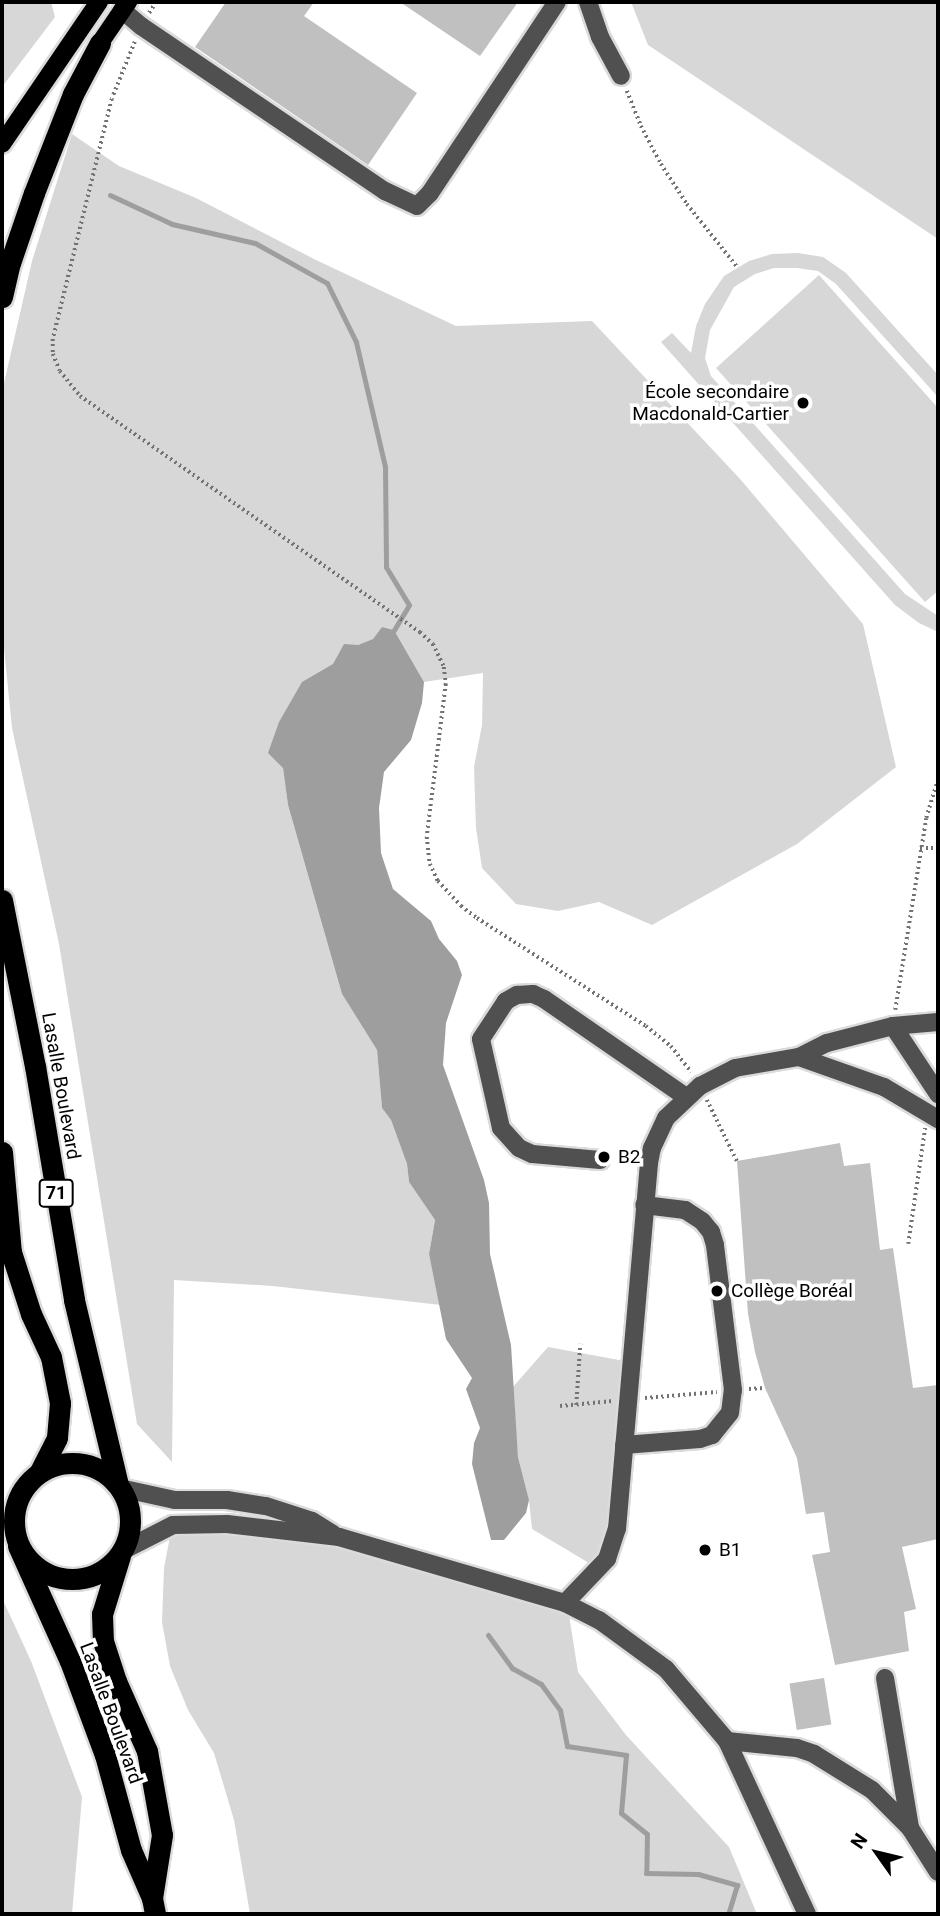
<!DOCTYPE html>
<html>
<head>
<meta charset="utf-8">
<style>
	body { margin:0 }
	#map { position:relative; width:940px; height:1916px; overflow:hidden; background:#fff; font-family:Roboto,sans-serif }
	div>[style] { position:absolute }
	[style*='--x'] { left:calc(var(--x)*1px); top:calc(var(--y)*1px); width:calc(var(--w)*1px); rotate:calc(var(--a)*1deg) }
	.green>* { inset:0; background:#d7d7d7 }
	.water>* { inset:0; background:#9e9e9e }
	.stream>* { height:5px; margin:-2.5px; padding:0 2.5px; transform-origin:2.5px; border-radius:2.5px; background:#9e9e9e }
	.building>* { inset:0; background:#c0c0c0; transform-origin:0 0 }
	.path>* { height:3.5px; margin-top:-1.75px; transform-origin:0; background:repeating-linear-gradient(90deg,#727272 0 2px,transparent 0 5.5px) }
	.roads { filter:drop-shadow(2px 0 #dbdbdb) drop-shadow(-2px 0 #dbdbdb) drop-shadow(0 2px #dbdbdb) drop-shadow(0 -2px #dbdbdb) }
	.minor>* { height:18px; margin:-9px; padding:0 9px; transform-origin:9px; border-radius:9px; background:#505050 }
	.major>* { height:18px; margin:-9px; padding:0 9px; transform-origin:9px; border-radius:9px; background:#000 }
	.highway>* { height:21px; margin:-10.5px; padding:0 10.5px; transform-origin:10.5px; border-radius:10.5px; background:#000 }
	.highway>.ring { margin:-10.5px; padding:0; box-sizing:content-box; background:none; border:21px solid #000; border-radius:50% }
	.dots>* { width:19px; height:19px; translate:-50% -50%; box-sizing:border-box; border:4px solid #fff; border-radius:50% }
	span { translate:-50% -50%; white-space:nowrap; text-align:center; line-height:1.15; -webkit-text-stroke:7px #fff; paint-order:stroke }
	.shield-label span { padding:2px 5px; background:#fff; border:2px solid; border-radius:5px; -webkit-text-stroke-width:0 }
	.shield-label { font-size:18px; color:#000; font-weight:700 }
	.poi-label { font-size:19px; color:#000 }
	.right { translate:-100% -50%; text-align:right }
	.left { translate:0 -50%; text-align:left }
	.street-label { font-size:19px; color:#000 }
	.frame { position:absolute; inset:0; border:4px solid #000; pointer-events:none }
	.north { position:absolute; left:842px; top:1818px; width:70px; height:70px; -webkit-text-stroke:5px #fff; paint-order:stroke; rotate:304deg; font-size:19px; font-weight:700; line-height:28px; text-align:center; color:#000 }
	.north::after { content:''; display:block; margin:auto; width:24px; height:32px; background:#000; clip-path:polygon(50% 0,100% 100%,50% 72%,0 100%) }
</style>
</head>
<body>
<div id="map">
	<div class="green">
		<div style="clip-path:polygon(2px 2px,51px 2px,55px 17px,2px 87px)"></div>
		<div style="clip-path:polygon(631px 2px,938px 2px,938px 239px,648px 45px)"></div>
		<div style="clip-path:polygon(72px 134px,119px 166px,196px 198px,316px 260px,456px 326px,592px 321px,741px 480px,863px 624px,896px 767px,797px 844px,652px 925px,599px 902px,558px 911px,516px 904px,482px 868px,476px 828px,474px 767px,482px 725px,483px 673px,424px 682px,394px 630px,382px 627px,374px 639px,358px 645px,344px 645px,283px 768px,288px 805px,342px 994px,377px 1050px,382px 1108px,391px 1120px,407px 1164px,409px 1182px,435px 1220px,429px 1254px,441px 1305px,273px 1286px,174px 1280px,172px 1462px,137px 1424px,59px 944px,12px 728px,2px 628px,2px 392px,32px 261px)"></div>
		<div style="clip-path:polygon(798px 253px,823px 257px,846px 273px,938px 375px,938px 397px,836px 284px,818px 271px,797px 268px,774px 268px,755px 274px,734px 287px,710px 330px,705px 358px,711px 376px,905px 594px,938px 616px,938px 632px,919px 623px,895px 605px,661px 342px,672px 333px,691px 353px,696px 326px,705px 304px,724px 276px,749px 261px,772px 254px)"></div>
		<div style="clip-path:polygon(819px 275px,938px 408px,938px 591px,925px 602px,716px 368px)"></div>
		<div style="clip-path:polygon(548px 1347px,630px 1362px,606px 1547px,589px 1563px,532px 1529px,529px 1500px,518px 1457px,512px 1388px)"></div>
		<div style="clip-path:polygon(253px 1525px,567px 1602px,578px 1672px,626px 1735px,729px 1847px,757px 1914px,250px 1914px,234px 1820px,214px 1753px,188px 1710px,170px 1666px,162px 1622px,164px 1568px,172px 1526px)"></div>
		<div style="clip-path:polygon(2px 1598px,31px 1661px,82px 1797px,72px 1914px,2px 1914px)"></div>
	</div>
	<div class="water">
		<div style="clip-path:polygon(382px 627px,394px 630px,424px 682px,422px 703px,411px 740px,384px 772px,379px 808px,381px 853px,393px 889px,431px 921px,439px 939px,457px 961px,462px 975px,446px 1023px,443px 1065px,484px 1180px,489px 1203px,490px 1254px,511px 1345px,518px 1457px,529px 1500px,526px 1513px,504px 1540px,491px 1540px,472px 1464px,474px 1443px,480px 1428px,466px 1389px,472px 1378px,446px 1339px,429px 1254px,435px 1220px,409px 1182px,407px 1164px,391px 1120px,382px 1108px,377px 1050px,342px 994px,288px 805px,283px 768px,268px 753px,279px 722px,302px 682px,333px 664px,344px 644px,358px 645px,373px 639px)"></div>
	</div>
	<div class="stream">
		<div style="--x:110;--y:195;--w:68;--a:25.1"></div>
		<div style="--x:172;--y:224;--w:85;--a:12.9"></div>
		<div style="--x:255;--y:243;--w:82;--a:29.1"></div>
		<div style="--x:327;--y:283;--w:66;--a:63.8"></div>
		<div style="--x:356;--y:342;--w:128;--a:76.9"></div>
		<div style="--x:385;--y:467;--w:100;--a:89.4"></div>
		<div style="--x:386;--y:567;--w:44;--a:58.8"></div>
		<div style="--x:409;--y:605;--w:29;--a:121"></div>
		<div style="--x:488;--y:1635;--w:41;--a:54"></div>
		<div style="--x:512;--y:1668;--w:33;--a:29"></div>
		<div style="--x:541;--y:1684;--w:32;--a:54"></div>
		<div style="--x:560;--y:1710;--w:37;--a:79"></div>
		<div style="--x:567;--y:1746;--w:60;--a:8.7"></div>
		<div style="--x:626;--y:1755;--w:58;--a:94.9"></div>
		<div style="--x:621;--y:1813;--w:33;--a:39"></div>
		<div style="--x:647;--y:1834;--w:39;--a:91"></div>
		<div style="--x:646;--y:1873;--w:52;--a:1.1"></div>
		<div style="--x:698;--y:1874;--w:41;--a:15.8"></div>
		<div style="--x:737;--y:1885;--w:30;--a:107"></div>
	</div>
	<div class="building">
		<div style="clip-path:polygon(226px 2px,314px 2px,304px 16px,417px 93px,368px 165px,195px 47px)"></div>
		<div style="clip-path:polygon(400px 2px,518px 2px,480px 56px)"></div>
		<div style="clip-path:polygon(840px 1143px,844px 1166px,870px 1163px,880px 1250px,893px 1248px,913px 1388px,938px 1385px,938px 1539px,902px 1547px,916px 1609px,904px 1612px,909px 1651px,835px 1665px,812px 1555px,830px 1552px,824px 1512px,806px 1514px,797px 1458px,765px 1388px,755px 1352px,748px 1314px,737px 1161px)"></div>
		<div style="left:824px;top:1678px;width:47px;height:35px;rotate:81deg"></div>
	</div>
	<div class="path">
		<div style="--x:149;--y:13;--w:13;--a:-58"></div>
		<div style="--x:135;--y:42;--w:61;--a:112"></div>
		<div style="--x:112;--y:99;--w:247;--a:103.8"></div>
		<div style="--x:53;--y:339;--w:15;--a:90"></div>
		<div style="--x:53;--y:354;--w:18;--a:68"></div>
		<div style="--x:60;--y:371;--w:32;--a:51"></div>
		<div style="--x:80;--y:396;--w:414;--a:34.8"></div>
		<div style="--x:420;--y:632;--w:18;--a:43"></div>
		<div style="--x:433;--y:644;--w:25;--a:64"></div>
		<div style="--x:444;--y:667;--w:17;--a:83"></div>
		<div style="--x:446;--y:684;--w:154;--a:97.1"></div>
		<div style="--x:427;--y:837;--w:27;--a:84"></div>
		<div style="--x:430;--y:864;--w:19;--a:65"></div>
		<div style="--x:438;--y:881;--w:34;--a:47"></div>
		<div style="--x:461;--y:906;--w:20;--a:37"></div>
		<div style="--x:477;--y:918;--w:201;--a:32.6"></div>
		<div style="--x:646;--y:1026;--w:32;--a:39"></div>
		<div style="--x:671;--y:1046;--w:33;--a:52"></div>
		<div style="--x:627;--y:91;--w:38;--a:68"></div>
		<div style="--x:641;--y:126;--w:43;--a:62.2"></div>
		<div style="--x:661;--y:164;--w:48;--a:57"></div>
		<div style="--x:687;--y:204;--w:82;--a:51.4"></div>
		<div style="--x:920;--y:848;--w:18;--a:0"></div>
		<div style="--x:895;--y:1010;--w:194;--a:-80.8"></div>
		<div style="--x:926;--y:818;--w:41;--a:-72.9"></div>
		<div style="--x:707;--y:1100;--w:68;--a:63.8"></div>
		<div style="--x:908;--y:1244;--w:117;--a:-81.7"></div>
		<div style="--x:749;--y:1389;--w:16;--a:-4"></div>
		<div style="--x:645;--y:1398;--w:72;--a:-4.8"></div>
		<div style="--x:576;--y:1405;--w:61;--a:-86.2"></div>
		<div style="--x:560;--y:1406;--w:53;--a:-5.4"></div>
	</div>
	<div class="roads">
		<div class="minor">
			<div style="--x:588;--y:2;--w:37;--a:71"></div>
			<div style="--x:600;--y:37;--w:44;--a:61.7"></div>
			<div style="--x:122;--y:10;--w:25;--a:40"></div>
			<div style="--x:141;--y:26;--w:295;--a:34.1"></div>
			<div style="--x:385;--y:191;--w:35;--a:25"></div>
			<div style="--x:417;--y:206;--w:18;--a:-45"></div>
			<div style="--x:430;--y:193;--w:229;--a:-56.4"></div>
			<div style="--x:893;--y:1026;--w:82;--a:56.5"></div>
			<div style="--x:799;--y:1057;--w:90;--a:19.4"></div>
			<div style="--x:884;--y:1087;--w:63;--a:30.7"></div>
			<div style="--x:600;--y:1160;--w:68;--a:-175"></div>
			<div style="--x:532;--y:1154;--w:14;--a:-155"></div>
			<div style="--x:519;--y:1148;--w:27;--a:-132"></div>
			<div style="--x:501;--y:1128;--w:91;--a:-102.7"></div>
			<div style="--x:481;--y:1039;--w:45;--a:-56.7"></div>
			<div style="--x:506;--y:1001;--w:13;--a:-29"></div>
			<div style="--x:517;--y:995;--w:16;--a:-4"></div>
			<div style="--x:533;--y:994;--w:12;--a:24"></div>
			<div style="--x:544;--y:999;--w:173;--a:34.6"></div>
			<div style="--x:624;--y:1445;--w:76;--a:-4.5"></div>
			<div style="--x:700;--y:1439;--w:13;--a:-18"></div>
			<div style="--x:712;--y:1435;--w:28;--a:-51"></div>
			<div style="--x:730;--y:1413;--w:23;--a:-83"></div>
			<div style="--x:733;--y:1390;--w:146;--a:-97.1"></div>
			<div style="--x:715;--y:1245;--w:14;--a:-107"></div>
			<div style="--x:711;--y:1232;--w:14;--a:-129"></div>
			<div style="--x:702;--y:1221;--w:20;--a:-147"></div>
			<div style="--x:685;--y:1210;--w:41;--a:-173"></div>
			<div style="--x:120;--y:1488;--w:56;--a:12.3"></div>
			<div style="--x:175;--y:1500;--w:52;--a:0"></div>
			<div style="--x:227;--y:1500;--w:39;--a:9"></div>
			<div style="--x:266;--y:1506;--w:48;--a:18.1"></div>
			<div style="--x:312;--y:1521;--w:25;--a:32"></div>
			<div style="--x:122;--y:1551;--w:57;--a:-27"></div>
			<div style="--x:173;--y:1525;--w:54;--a:-1.1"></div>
			<div style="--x:227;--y:1524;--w:113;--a:6.6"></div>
			<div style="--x:339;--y:1537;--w:235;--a:16.3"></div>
			<div style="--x:565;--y:1603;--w:38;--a:27"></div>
			<div style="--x:599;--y:1620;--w:83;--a:36.2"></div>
			<div style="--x:666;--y:1669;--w:94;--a:49.7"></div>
			<div style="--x:727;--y:1741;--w:70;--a:5.7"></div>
			<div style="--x:797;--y:1748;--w:18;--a:19"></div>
			<div style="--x:814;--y:1754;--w:68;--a:31.8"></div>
			<div style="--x:872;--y:1790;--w:54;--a:45"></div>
			<div style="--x:910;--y:1828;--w:52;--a:57.5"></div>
			<div style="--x:565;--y:1603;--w:61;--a:-46.3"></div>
			<div style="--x:607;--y:1559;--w:32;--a:-72"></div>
			<div style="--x:617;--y:1529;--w:367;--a:-85"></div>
			<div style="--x:649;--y:1163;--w:15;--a:-79"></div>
			<div style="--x:652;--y:1148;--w:33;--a:-65"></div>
			<div style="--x:666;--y:1118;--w:47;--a:-43.3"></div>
			<div style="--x:700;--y:1086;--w:39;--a:-27"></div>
			<div style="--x:735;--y:1068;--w:65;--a:-9.8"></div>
			<div style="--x:799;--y:1057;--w:31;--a:-27"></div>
			<div style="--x:827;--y:1043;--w:68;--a:-14.4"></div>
			<div style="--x:893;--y:1026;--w:45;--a:-5.1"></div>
			<div style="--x:885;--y:1678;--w:152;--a:80.5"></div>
			<div style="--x:727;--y:1741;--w:191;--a:65.2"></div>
		</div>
		<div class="major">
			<div style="--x:100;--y:43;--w:50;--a:-55.7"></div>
			<div style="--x:2;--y:144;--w:172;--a:-55.7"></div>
		</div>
		<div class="highway">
			<div style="--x:2;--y:297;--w:35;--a:-77"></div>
			<div style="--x:10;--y:263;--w:74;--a:-71.1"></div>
			<div style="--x:34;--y:193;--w:106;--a:-68.5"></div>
			<div style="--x:73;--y:94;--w:58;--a:-62.1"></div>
			<div style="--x:2;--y:900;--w:169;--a:78.8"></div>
			<div style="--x:35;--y:1066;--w:237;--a:80.5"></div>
			<div style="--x:74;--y:1300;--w:190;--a:76.6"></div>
			<div style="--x:2;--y:1152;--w:100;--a:84.9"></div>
			<div style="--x:11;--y:1252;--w:65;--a:72.1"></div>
			<div style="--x:31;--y:1314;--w:47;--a:65.1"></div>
			<div style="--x:51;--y:1357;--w:47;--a:78.9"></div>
			<div style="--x:60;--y:1403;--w:35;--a:95"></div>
			<div style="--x:57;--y:1438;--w:39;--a:117"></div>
			<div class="ring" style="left:14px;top:1463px;width:95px;height:95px"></div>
			<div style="--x:18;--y:1546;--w:126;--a:65.7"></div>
			<div style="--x:70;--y:1661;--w:100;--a:69.6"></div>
			<div style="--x:105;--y:1755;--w:98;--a:74.7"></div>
			<div style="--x:131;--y:1850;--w:52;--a:66.4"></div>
			<div style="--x:152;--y:1898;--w:16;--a:79"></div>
			<div style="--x:120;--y:1556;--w:61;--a:107.2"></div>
			<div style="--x:102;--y:1614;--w:27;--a:88"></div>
			<div style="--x:103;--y:1641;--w:42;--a:72"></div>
			<div style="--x:116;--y:1681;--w:77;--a:66.1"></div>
			<div style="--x:147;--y:1751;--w:85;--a:79.9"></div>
			<div style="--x:162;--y:1835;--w:64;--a:99"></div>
		</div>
	</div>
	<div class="dots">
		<div style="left:803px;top:403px;background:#000"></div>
		<div style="left:604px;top:1157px;background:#000"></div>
		<div style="left:717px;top:1291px;background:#000"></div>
		<div style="left:705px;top:1550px;background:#000"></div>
	</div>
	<div class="shield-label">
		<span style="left:56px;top:1193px">71</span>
	</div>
	<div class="poi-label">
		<span class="right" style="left:789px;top:403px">École secondaire<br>Macdonald-Cartier</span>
		<span class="left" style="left:618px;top:1157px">B2</span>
		<span class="left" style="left:731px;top:1291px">Collège Boréal</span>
		<span class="left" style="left:719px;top:1550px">B1</span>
	</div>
	<div class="street-label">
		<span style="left:61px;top:1086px;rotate:80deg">Lasalle Boulevard</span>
		<span style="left:111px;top:1713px;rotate:70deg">Lasalle Boulevard</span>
	</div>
	<div class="frame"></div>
	<div class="north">N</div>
</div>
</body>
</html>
